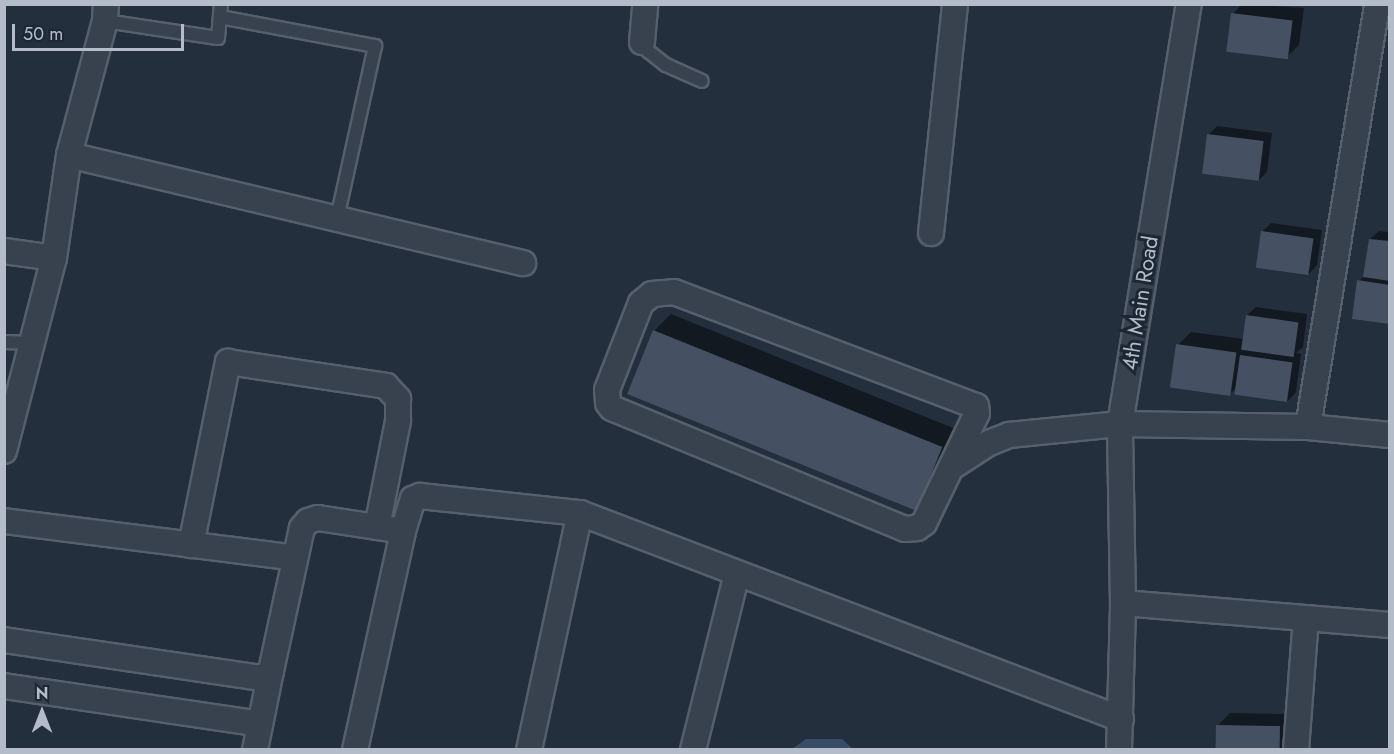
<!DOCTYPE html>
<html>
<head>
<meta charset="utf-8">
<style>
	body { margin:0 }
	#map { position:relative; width:1394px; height:754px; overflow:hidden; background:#242f3e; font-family:Jost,sans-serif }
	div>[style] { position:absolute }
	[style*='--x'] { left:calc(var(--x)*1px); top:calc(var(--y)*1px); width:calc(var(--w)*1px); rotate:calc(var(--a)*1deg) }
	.water>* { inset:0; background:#394c67 }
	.shadow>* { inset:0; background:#0007 }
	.building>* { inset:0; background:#455162; transform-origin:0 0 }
	.roads { filter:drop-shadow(2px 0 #565f6c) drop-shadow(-2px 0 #565f6c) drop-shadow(0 2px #565f6c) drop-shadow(0 -2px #565f6c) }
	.service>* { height:12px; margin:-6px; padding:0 6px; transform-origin:6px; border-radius:6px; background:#38414e }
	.minor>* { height:24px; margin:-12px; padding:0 12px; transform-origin:12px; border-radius:12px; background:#38414e }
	span { translate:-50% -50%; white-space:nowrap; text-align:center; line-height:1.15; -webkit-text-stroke:6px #1d2633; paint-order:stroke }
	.street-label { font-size:22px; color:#b4bcc9 }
	.frame { position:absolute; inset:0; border:6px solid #b4bcc9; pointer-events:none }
	.north { position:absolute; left:12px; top:682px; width:60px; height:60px; -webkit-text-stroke:4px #1d2633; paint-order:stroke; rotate:0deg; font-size:16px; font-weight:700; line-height:24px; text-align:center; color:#b4bcc9 }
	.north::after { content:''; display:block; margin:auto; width:21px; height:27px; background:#b4bcc9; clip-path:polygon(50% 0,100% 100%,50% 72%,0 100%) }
	.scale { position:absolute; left:12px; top:24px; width:172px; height:27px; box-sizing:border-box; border:3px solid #b4bcc9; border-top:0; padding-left:8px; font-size:18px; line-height:21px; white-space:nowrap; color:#b4bcc9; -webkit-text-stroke:4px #1d2633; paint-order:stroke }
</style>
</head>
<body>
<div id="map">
	<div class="water">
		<div style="clip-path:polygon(806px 739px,842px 739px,853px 749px,792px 749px)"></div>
	</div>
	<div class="shadow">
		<div style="clip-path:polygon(1242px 4px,1304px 8px,1299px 45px,1286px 58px,1233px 14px)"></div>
		<div style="clip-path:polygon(1217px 126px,1272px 133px,1267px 172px,1259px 180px,1209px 134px)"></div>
		<div style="clip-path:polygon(1271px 223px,1322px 230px,1317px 265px,1309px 274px,1262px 232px)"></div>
		<div style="clip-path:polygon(1379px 231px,1390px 232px,1390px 322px,1359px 281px,1365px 275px,1370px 239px)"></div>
		<div style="clip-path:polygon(1256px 307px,1307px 314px,1303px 347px,1296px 353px,1301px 354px,1296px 392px,1288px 401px,1238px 386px,1229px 395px,1178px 345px,1191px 332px,1244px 339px,1247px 315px)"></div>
		<div style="clip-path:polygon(671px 314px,958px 430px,933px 492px,916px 509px,654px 331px)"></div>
		<div style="clip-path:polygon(1230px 713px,1293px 714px,1292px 750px,1217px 750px,1217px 726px)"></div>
	</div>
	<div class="building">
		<div style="left:1231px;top:13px;width:62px;height:39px;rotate:7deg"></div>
		<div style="left:1207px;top:134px;width:57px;height:40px;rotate:7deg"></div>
		<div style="left:1261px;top:231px;width:53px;height:37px;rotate:8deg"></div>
		<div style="clip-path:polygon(1369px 239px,1390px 241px,1390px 281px,1363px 277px)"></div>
		<div style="clip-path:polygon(1357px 280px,1390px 285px,1390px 324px,1352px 319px)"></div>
		<div style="left:1246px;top:315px;width:53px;height:35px;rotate:8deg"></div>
		<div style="left:653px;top:330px;width:312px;height:69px;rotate:22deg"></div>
		<div style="left:1176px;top:344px;width:61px;height:44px;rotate:8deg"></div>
		<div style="left:1240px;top:355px;width:53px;height:40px;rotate:8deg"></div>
		<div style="left:1216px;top:725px;width:64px;height:25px;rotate:1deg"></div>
	</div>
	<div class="roads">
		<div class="service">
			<div style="--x:220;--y:17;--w:158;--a:10.6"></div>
			<div style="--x:375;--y:46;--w:177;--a:102.4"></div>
			<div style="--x:105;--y:21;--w:114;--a:8.6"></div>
			<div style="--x:218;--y:38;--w:34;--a:-85"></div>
			<div style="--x:642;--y:42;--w:11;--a:56"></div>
			<div style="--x:648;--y:51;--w:23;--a:38"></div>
			<div style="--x:666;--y:65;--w:39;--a:24"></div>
			<div style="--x:4;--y:342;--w:30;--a:2"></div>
		</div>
		<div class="minor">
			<div style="--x:642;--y:42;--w:38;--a:-85"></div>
			<div style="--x:69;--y:155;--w:467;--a:13.4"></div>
			<div style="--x:931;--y:233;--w:230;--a:-84"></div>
			<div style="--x:4;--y:251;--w:50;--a:8"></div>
			<div style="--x:674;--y:292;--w:323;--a:20.7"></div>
			<div style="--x:976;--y:406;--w:7;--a:82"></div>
			<div style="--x:977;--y:413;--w:122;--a:115.7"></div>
			<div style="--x:924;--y:523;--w:9;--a:144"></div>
			<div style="--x:917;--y:528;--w:12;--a:175"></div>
			<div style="--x:905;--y:529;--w:317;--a:-157.6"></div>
			<div style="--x:612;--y:408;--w:6;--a:-129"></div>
			<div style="--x:608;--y:403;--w:13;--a:-94"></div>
			<div style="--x:607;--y:390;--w:93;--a:-68.7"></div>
			<div style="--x:641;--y:303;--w:14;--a:-39"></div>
			<div style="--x:652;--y:294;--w:22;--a:-5"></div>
			<div style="--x:1308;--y:427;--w:429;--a:-80.7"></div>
			<div style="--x:4;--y:451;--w:199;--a:-75.5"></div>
			<div style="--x:54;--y:258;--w:104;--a:-81.7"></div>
			<div style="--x:69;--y:155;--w:139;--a:-75"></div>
			<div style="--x:105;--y:21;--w:17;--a:-87"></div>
			<div style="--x:952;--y:467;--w:44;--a:-33"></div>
			<div style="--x:989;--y:443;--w:22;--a:-22"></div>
			<div style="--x:1009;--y:435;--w:112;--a:-5.7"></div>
			<div style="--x:1120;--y:424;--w:188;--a:0.9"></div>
			<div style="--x:1308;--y:427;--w:82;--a:5.6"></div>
			<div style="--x:4;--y:521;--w:293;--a:7.2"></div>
			<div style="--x:191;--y:545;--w:187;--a:-78.6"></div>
			<div style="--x:228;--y:362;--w:160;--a:8.6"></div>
			<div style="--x:386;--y:386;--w:18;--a:47"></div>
			<div style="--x:398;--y:399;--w:22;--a:90"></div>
			<div style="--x:398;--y:421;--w:108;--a:101.2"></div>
			<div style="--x:1123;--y:603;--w:268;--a:4.7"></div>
			<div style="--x:4;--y:640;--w:261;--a:8.4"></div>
			<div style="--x:262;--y:678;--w:11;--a:-38"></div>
			<div style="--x:271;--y:671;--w:146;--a:-77.8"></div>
			<div style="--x:302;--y:528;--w:9;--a:-49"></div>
			<div style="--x:308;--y:521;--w:10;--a:-17"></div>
			<div style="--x:318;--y:518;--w:86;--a:8.7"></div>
			<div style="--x:4;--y:686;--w:259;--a:8.4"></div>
			<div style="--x:255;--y:750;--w:81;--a:-78.6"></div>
			<div style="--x:355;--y:750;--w:224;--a:-77.6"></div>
			<div style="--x:403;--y:531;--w:34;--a:-73"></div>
			<div style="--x:413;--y:499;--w:8;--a:-23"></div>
			<div style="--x:420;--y:496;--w:161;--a:6.1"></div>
			<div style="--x:580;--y:513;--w:579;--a:20.85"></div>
			<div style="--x:529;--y:750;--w:242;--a:-77.9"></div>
			<div style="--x:693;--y:750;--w:182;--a:-76"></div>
			<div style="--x:1119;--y:750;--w:147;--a:-88.4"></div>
			<div style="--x:1123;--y:603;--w:179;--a:-91"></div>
			<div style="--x:1120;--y:424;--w:426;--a:-80.7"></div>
			<div style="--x:1296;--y:750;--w:132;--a:-85.7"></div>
		</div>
	</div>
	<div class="street-label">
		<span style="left:1140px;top:303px;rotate:-81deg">4th Main Road</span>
	</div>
	<div class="frame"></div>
	<div class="north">N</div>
	<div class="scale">50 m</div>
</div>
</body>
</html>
